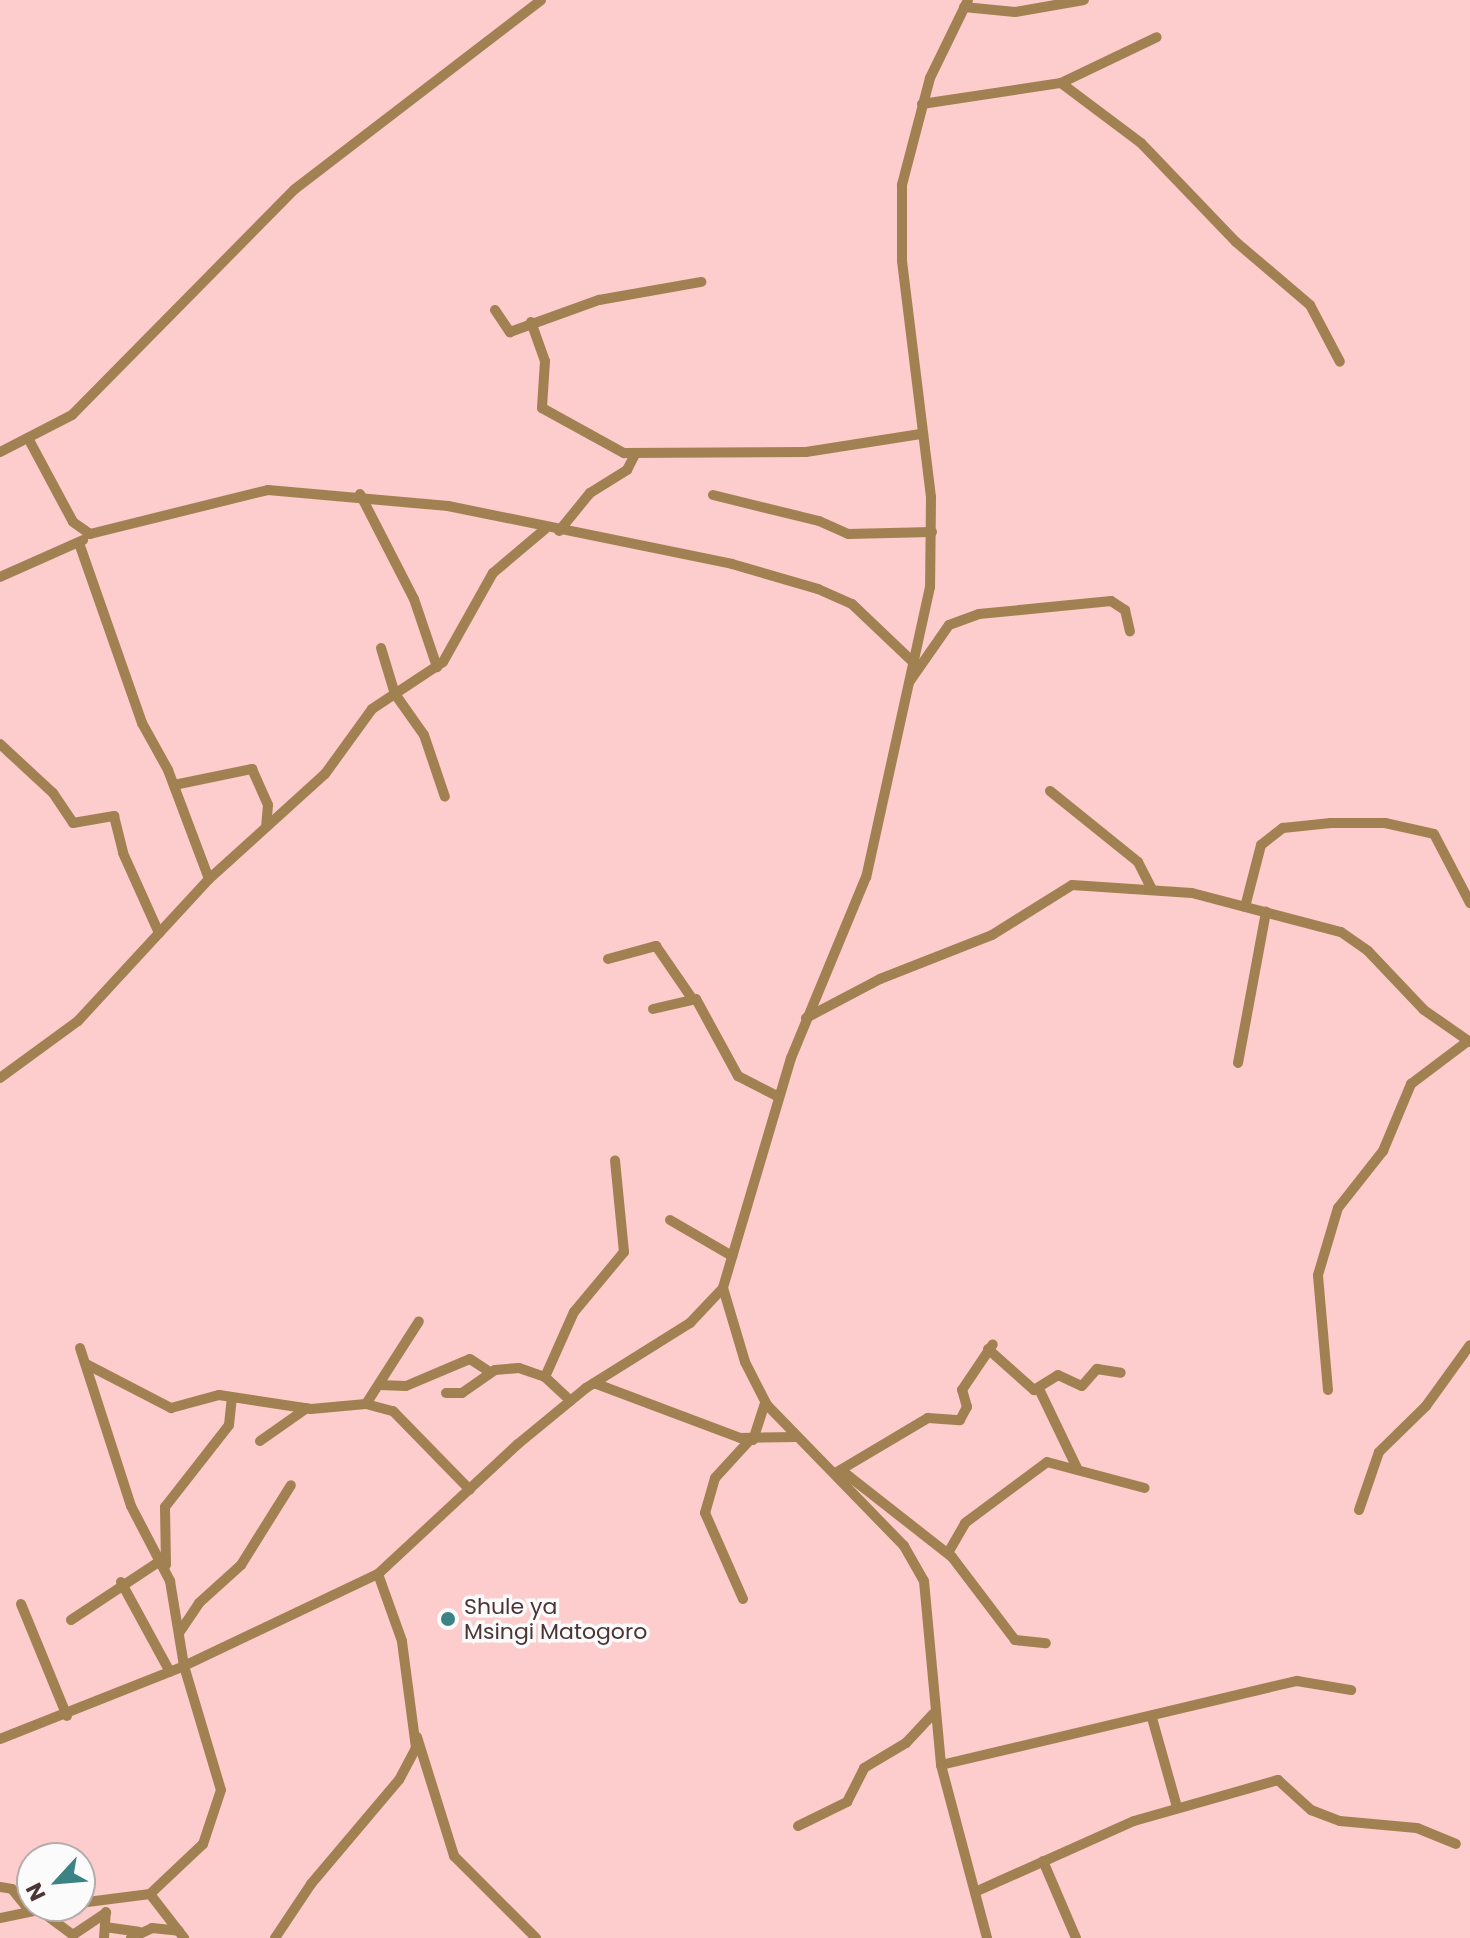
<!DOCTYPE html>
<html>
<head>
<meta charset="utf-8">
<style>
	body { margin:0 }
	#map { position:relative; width:1470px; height:1938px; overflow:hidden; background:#fdcccd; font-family:Poppins,sans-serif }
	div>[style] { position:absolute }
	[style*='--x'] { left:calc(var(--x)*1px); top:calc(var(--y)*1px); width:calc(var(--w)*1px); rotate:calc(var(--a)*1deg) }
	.minor>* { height:10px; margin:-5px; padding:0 5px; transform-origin:5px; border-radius:5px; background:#a18151 }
	.dots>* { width:22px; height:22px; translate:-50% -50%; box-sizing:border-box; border:4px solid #fbfbfb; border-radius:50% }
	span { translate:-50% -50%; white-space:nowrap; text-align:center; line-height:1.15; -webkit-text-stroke:7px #fbfbfb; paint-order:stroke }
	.poi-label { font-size:22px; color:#4d3536 }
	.left { translate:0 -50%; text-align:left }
	.north { position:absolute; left:16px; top:1842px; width:80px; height:80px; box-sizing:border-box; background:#fbfbfb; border:2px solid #b5acac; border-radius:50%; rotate:244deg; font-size:22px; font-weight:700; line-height:32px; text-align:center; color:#4d3536 }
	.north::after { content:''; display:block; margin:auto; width:28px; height:36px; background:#3b8384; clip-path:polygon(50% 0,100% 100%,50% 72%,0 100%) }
</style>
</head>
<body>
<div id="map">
	<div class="minor">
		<div style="--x:968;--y:0;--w:87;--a:116"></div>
		<div style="--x:930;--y:78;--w:111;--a:104.7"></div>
		<div style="--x:902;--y:185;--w:76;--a:90"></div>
		<div style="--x:902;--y:261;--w:238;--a:83"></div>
		<div style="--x:931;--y:497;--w:90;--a:90.6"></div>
		<div style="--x:930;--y:587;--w:297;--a:102.4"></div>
		<div style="--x:866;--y:877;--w:196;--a:112.5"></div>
		<div style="--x:791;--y:1058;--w:240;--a:106.5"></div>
		<div style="--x:723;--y:1288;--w:77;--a:73.4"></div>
		<div style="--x:745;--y:1362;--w:48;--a:62.9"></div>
		<div style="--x:767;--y:1405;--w:197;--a:45.8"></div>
		<div style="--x:904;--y:1546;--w:40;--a:60.3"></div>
		<div style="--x:924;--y:1581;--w:185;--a:84.7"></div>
		<div style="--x:941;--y:1765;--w:179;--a:75.1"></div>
		<div style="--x:964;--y:7;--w:51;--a:5.6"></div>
		<div style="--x:1015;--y:12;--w:70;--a:-9.9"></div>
		<div style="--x:1061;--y:83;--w:100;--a:36.9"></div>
		<div style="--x:1141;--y:143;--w:137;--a:46.2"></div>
		<div style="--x:1236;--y:242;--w:97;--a:40.4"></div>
		<div style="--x:1310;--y:305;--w:64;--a:62.2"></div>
		<div style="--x:922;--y:104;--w:141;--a:-8.6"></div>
		<div style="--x:1061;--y:83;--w:106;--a:-25.6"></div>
		<div style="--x:495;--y:310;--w:27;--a:56"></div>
		<div style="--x:510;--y:332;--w:95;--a:-19.8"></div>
		<div style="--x:599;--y:300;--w:104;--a:-10"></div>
		<div style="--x:531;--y:322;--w:41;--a:70.3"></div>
		<div style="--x:545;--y:361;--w:47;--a:93.7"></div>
		<div style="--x:542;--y:408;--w:94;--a:28.8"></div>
		<div style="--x:624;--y:453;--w:182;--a:-0.3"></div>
		<div style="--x:806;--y:452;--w:116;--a:-8.9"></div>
		<div style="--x:28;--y:438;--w:95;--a:61.8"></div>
		<div style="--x:73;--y:522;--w:21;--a:35"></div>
		<div style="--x:90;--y:534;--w:183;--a:-13.9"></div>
		<div style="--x:268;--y:490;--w:181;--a:5.1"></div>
		<div style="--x:448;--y:506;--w:290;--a:11.5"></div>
		<div style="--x:732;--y:564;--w:90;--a:16.2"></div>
		<div style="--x:818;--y:589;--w:37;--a:24"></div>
		<div style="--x:852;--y:604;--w:81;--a:43.5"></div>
		<div style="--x:0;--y:452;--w:81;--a:-27.2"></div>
		<div style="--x:72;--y:415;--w:317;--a:-45.4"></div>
		<div style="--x:295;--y:189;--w:310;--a:-37.5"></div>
		<div style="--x:360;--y:494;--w:118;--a:62.8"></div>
		<div style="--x:414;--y:599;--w:72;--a:71.3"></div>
		<div style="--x:713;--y:495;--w:109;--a:13.8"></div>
		<div style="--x:819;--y:521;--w:32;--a:24"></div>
		<div style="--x:848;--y:534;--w:84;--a:-1.4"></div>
		<div style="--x:559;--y:531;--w:49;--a:-50.8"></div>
		<div style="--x:590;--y:493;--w:44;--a:-31.9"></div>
		<div style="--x:627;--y:470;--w:18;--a:-63"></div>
		<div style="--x:79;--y:543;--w:191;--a:70.7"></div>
		<div style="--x:142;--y:723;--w:54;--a:61"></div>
		<div style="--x:168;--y:770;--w:116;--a:69.4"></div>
		<div style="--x:0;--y:577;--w:91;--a:-24"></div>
		<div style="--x:381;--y:648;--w:48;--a:73.1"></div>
		<div style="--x:395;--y:694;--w:50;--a:54.7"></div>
		<div style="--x:424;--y:735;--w:65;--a:71.3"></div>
		<div style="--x:910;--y:681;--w:68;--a:-55.1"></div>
		<div style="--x:949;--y:625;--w:32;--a:-20"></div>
		<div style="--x:979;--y:614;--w:133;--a:-5.6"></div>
		<div style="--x:1111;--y:601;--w:17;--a:33"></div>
		<div style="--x:1125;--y:610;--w:22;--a:77"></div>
		<div style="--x:0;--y:744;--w:72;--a:42.8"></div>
		<div style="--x:53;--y:793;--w:36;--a:56"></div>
		<div style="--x:73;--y:823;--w:42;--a:-9.7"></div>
		<div style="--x:114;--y:816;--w:38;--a:76"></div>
		<div style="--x:123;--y:853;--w:88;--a:65.8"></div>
		<div style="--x:174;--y:785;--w:80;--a:-11.6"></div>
		<div style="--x:252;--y:769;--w:39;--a:66"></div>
		<div style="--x:268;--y:805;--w:22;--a:95"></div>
		<div style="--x:1050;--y:791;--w:113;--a:38.9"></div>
		<div style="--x:1138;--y:862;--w:31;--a:63"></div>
		<div style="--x:1245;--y:907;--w:64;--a:-75.5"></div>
		<div style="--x:1261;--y:845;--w:28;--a:-38"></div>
		<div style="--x:1283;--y:828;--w:48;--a:-5.9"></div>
		<div style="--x:1331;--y:823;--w:54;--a:0"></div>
		<div style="--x:1385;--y:823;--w:50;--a:12.7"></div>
		<div style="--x:1434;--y:834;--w:78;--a:62.4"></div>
		<div style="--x:608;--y:959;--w:50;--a:-15.2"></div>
		<div style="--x:656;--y:946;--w:62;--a:55.5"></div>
		<div style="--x:653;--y:1009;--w:44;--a:-13.1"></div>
		<div style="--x:696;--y:999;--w:88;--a:61.4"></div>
		<div style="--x:738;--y:1076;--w:46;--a:27.1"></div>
		<div style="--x:806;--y:1018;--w:84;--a:-27.8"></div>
		<div style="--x:880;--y:979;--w:120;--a:-21.4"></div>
		<div style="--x:992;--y:935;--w:94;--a:-32"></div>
		<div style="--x:1072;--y:885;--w:120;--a:3.8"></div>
		<div style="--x:1192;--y:893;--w:154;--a:14.7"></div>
		<div style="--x:1341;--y:932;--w:33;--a:35"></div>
		<div style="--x:1368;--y:951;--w:81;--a:46.5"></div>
		<div style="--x:1424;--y:1010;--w:56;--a:34.8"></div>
		<div style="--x:1238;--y:1063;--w:154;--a:-79.5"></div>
		<div style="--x:0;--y:1078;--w:97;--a:-36.2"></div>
		<div style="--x:78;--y:1021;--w:193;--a:-47.3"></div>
		<div style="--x:209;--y:879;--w:156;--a:-42.2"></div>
		<div style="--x:325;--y:774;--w:80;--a:-54.1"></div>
		<div style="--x:372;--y:709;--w:85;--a:-33.5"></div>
		<div style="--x:443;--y:662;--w:102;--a:-60.7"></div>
		<div style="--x:493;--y:573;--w:68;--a:-40.2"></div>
		<div style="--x:670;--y:1220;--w:72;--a:30.1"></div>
		<div style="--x:80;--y:1348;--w:166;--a:72.1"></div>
		<div style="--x:131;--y:1506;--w:85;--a:62.5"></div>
		<div style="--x:170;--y:1581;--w:86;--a:80.6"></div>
		<div style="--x:184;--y:1666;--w:129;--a:73.4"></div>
		<div style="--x:221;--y:1790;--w:57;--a:108.4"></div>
		<div style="--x:203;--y:1844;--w:73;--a:136.7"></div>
		<div style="--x:150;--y:1894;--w:71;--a:172.7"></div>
		<div style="--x:988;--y:1349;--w:62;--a:41.7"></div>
		<div style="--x:1034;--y:1390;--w:28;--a:-32"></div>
		<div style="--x:1058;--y:1375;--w:26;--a:25"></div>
		<div style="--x:1082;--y:1386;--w:23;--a:-49"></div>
		<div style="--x:1097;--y:1369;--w:24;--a:9"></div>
		<div style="--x:86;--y:1364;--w:96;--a:27.4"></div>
		<div style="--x:171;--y:1408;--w:50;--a:-15.2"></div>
		<div style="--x:219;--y:1395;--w:93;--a:8.7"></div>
		<div style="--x:311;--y:1409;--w:55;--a:-5.2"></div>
		<div style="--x:366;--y:1404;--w:28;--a:15"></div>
		<div style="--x:393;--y:1411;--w:110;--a:45.7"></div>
		<div style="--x:545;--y:1377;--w:71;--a:-66"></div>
		<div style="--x:574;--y:1312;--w:78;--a:-50.2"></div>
		<div style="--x:624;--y:1252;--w:92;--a:-95.6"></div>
		<div style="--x:594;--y:1383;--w:156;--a:20.6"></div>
		<div style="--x:740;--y:1438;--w:57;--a:-1"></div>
		<div style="--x:379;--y:1385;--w:27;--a:2"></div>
		<div style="--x:406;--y:1386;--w:69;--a:-22.9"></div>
		<div style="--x:470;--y:1359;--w:24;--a:33"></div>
		<div style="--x:1039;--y:1389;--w:88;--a:64.3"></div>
		<div style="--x:1328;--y:1390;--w:115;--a:-95"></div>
		<div style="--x:1318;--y:1275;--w:70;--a:-73.4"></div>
		<div style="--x:1338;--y:1208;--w:73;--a:-51.7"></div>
		<div style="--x:1383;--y:1151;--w:73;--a:-67.3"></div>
		<div style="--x:1411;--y:1084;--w:71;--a:-37"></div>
		<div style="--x:446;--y:1393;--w:16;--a:0"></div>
		<div style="--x:462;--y:1393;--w:40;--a:-34.9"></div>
		<div style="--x:495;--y:1370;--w:24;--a:-5"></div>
		<div style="--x:519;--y:1368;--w:28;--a:19"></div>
		<div style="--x:545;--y:1377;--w:35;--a:43"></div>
		<div style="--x:366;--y:1404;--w:98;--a:-57.4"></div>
		<div style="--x:753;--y:1440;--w:40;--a:-72"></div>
		<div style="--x:260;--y:1441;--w:57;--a:-35.1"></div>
		<div style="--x:841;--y:1470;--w:141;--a:38.1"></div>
		<div style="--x:952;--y:1557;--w:104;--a:52.8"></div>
		<div style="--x:1015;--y:1640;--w:31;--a:6"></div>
		<div style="--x:837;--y:1472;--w:106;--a:-30.7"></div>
		<div style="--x:928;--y:1418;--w:32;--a:4"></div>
		<div style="--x:960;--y:1420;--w:15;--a:-62"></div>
		<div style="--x:967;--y:1407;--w:18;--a:-106"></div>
		<div style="--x:962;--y:1390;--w:55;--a:-56"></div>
		<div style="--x:1359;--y:1510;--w:61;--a:-71"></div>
		<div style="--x:1379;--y:1452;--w:66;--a:-44.4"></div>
		<div style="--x:1426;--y:1406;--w:75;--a:-54.2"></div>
		<div style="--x:948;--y:1553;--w:34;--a:-60"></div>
		<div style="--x:965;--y:1523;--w:102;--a:-36.6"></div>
		<div style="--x:1047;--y:1462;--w:101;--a:14.9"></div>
		<div style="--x:166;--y:1565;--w:58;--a:-91"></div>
		<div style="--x:165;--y:1507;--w:104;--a:-52"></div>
		<div style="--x:229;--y:1425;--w:27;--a:-84"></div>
		<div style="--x:121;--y:1582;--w:102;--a:61.4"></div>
		<div style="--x:743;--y:1599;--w:94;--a:-113.8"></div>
		<div style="--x:705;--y:1513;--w:36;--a:-74"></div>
		<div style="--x:715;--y:1478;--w:52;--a:-47.4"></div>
		<div style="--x:21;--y:1604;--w:121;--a:67.7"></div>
		<div style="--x:71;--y:1620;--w:107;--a:-33.5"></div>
		<div style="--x:179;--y:1633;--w:36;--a:-56"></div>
		<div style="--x:199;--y:1603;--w:57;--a:-42.1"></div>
		<div style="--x:241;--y:1565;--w:94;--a:-58"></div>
		<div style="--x:1152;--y:1718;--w:92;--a:74.3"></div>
		<div style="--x:417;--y:1737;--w:125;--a:72.7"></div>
		<div style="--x:454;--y:1856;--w:116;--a:45"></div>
		<div style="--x:0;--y:1739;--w:198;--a:-21.6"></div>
		<div style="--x:184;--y:1666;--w:215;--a:-25.4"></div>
		<div style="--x:378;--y:1574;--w:191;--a:-42.9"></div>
		<div style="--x:518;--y:1444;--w:88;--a:-39.5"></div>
		<div style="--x:586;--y:1388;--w:123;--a:-32"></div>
		<div style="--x:690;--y:1323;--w:48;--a:-46.7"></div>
		<div style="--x:941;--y:1765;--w:366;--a:-13.3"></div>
		<div style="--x:1297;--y:1681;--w:55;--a:9.5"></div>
		<div style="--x:798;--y:1826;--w:55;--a:-26.1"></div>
		<div style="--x:847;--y:1802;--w:38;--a:-63"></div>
		<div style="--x:864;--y:1768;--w:49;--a:-30.8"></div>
		<div style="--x:906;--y:1743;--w:40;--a:-47"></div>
		<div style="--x:1043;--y:1861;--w:84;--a:66.8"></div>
		<div style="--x:0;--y:1887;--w:12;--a:9"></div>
		<div style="--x:12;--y:1889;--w:27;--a:51"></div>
		<div style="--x:975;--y:1892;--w:174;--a:-24.1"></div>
		<div style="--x:1134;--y:1821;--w:150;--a:-15.9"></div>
		<div style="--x:1278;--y:1780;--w:45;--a:42.3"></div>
		<div style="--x:1311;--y:1810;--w:31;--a:21"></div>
		<div style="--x:1340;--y:1821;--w:77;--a:5.2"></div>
		<div style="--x:1417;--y:1828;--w:42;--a:22.3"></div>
		<div style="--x:150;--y:1894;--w:56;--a:52.3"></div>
		<div style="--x:38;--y:1909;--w:44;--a:36.6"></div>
		<div style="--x:73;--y:1935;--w:40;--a:-34"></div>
		<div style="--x:0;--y:1918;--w:59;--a:-11.7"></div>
		<div style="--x:105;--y:1927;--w:34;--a:8"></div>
		<div style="--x:104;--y:1938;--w:26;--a:-86"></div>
		<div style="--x:131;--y:1938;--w:23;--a:-25"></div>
		<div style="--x:152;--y:1928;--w:27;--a:6"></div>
		<div style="--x:275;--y:1938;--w:65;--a:-56.3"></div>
		<div style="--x:311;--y:1884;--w:136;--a:-49.8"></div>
		<div style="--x:399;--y:1780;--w:36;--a:-62"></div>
		<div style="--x:416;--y:1748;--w:108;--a:-97.5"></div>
		<div style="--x:402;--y:1641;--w:71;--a:-109.7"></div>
	</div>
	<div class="dots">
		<div style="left:448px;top:1619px;background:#3b8384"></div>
	</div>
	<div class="poi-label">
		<span class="left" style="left:464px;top:1619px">Shule ya<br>Msingi Matogoro</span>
	</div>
	<div class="north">N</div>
</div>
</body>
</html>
